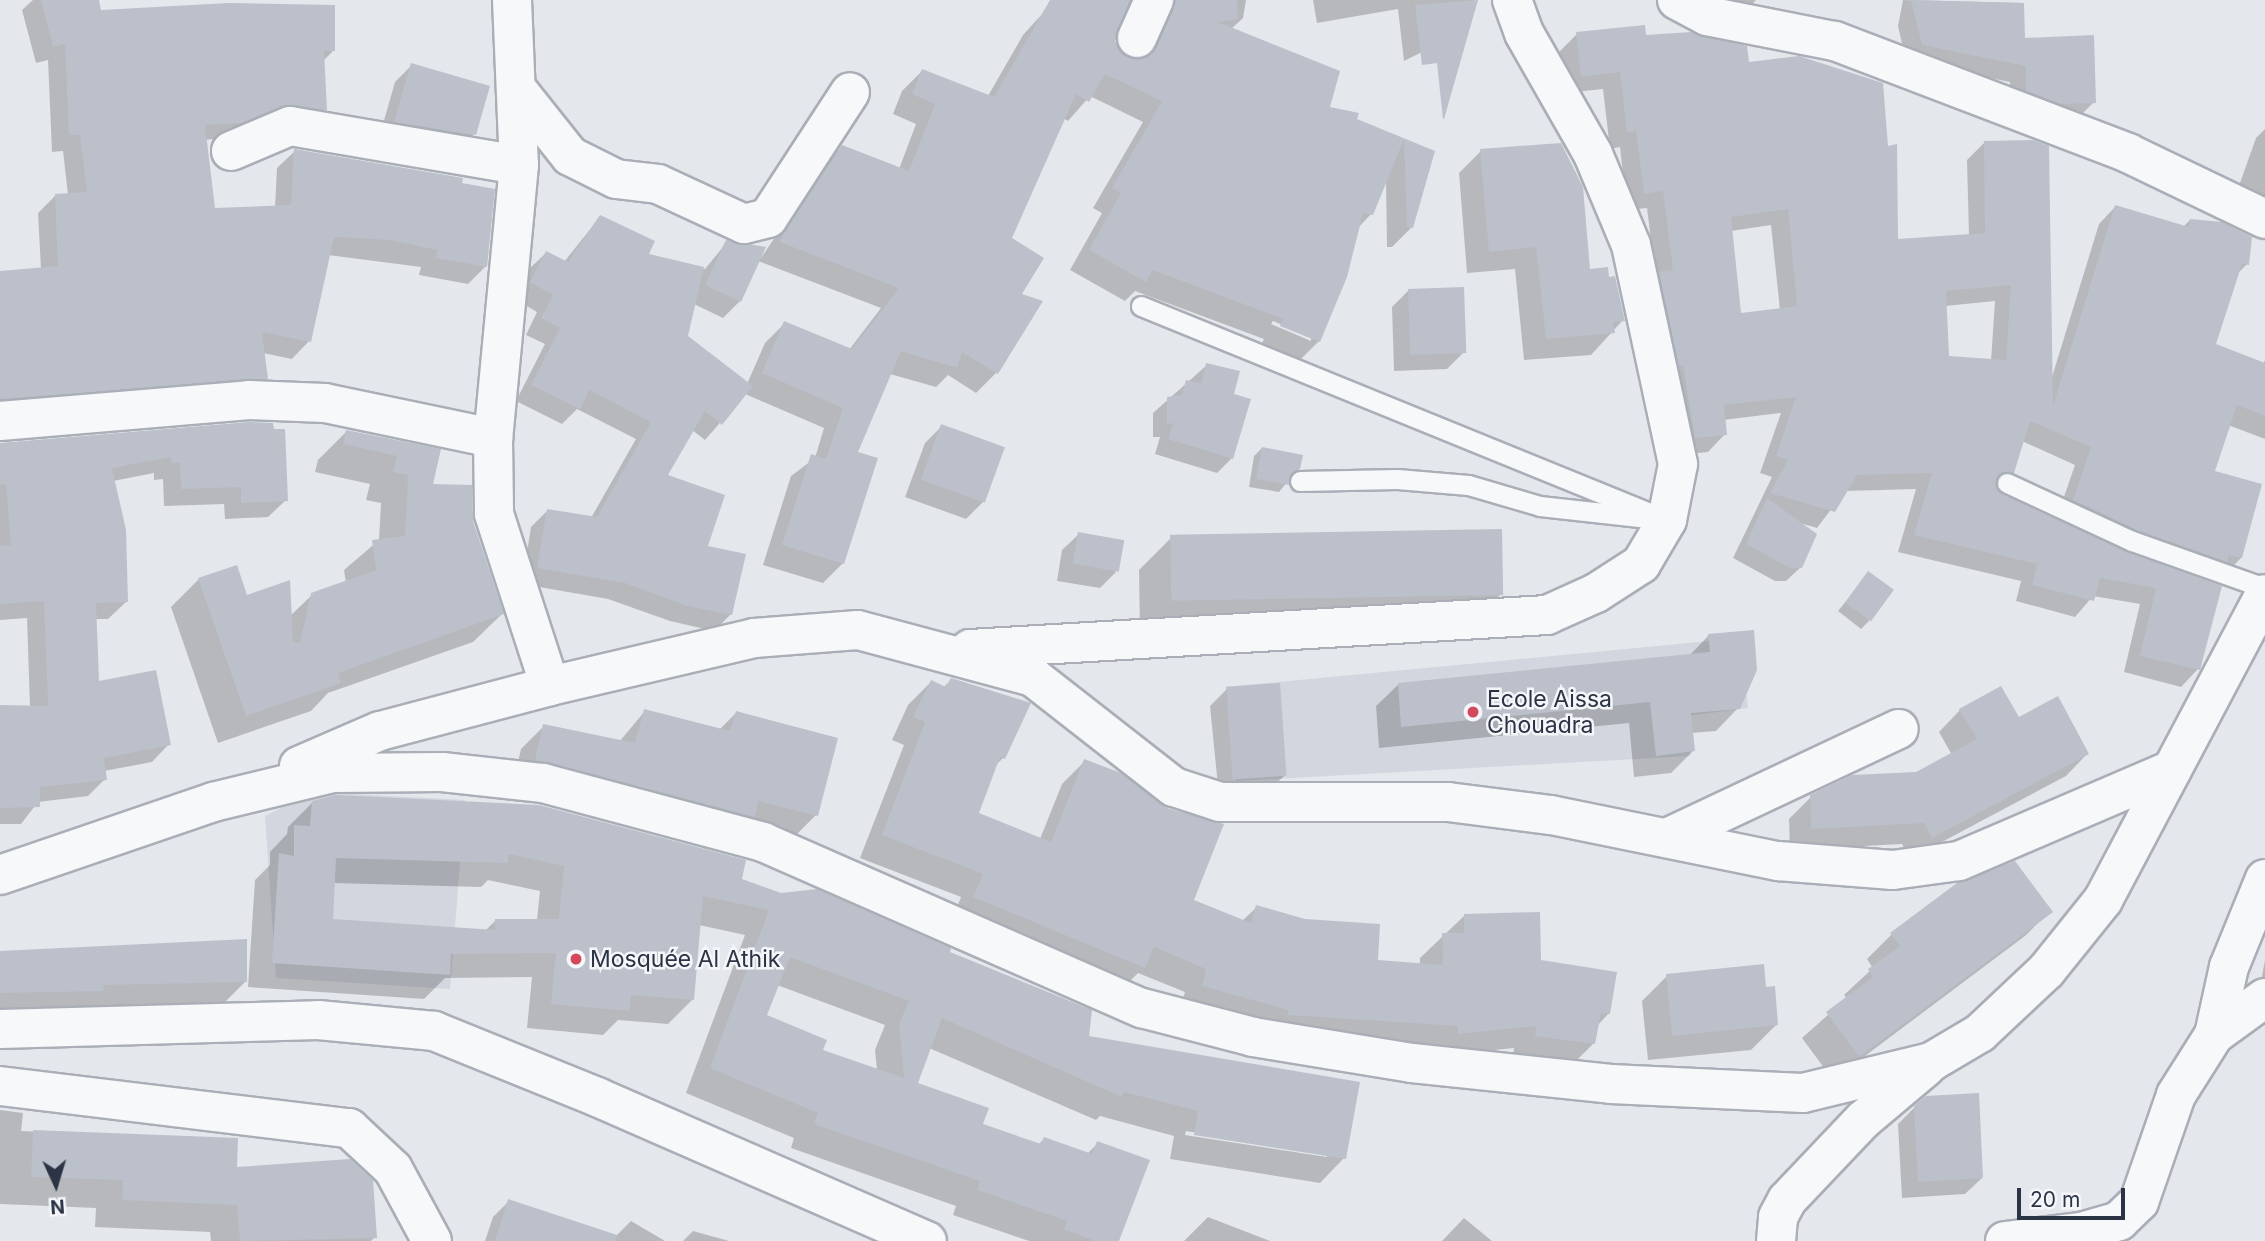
<!DOCTYPE html>
<html>
<head>
<meta charset="utf-8">
<style>
	body { margin:0 }
	#map { position:relative; width:2265px; height:1241px; overflow:hidden; background:#e4e7ec; font-family:Inter,sans-serif }
	div>[style] { position:absolute }
	[style*='--x'] { left:calc(var(--x)*1px); top:calc(var(--y)*1px); width:calc(var(--w)*1px); rotate:calc(var(--a)*1deg) }
	.built>* { inset:0; background:#d2d6de }
	.shadow>* { inset:0; background:#0003 }
	.building>* { inset:0; background:#bbc0ca; transform-origin:0 0 }
	.roads { filter:drop-shadow(2px 0 #a9aeb7) drop-shadow(-2px 0 #a9aeb7) drop-shadow(0 2px #a9aeb7) drop-shadow(0 -2px #a9aeb7) }
	.service>* { height:19px; margin:-9.5px; padding:0 9.5px; transform-origin:9.5px; border-radius:9.5px; background:#f7f8fa }
	.minor>* { height:38px; margin:-19px; padding:0 19px; transform-origin:19px; border-radius:19px; background:#f7f8fa }
	.tertiary>* { height:38px; margin:-19px; padding:0 19px; transform-origin:19px; border-radius:19px; background:#f7f8fa }
	.dots>* { width:19px; height:19px; translate:-50% -50%; box-sizing:border-box; border:4px solid #f4f6f9; border-radius:50% }
	span { translate:-50% -50%; white-space:nowrap; text-align:center; line-height:1.15; -webkit-text-stroke:5px #f4f6f9; paint-order:stroke }
	.poi-label { font-size:23px; color:#2b3445 }
	.left { translate:0 -50%; text-align:left }
	.north { position:absolute; left:21px; top:1150px; width:70px; height:70px; -webkit-text-stroke:5px #f4f6f9; paint-order:stroke; rotate:176deg; font-size:19px; font-weight:700; line-height:28px; text-align:center; color:#2b3445 }
	.north::after { content:''; display:block; margin:auto; width:24px; height:32px; background:#2b3445; clip-path:polygon(50% 0,100% 100%,50% 72%,0 100%) }
	.scale { position:absolute; left:2017px; top:1188px; width:108px; height:32px; box-sizing:border-box; border:4px solid #2b3445; border-top:0; padding-left:9px; font-size:21px; line-height:24px; white-space:nowrap; color:#2b3445; -webkit-text-stroke:5px #f4f6f9; paint-order:stroke }
</style>
</head>
<body>
<div id="map">
	<div class="built">
		<div style="clip-path:polygon(1741px 638px,1748px 708px,1687px 716px,1690px 756px,1236px 781px,1226px 687px)"></div>
		<div style="clip-path:polygon(313px 792px,465px 800px,450px 989px,276px 978px,265px 816px)"></div>
	</div>
	<div class="shadow">
		<div style="clip-path:polygon(33px 0,97px 0,100px 12px,333px 51px,323px 61px,325px 109px,308px 127px,205px 140px,214px 210px,275px 207px,277px 168px,295px 151px,459px 185px,486px 266px,468px 284px,419px 275px,421px 267px,328px 255px,309px 341px,292px 359px,263px 353px,266px 378px,248px 396px,0 417px,0 272px,41px 269px,38px 213px,55px 196px,68px 195px,63px 151px,52px 152px,48px 60px,36px 63px,22px 10px)"></div>
		<div style="clip-path:polygon(evenodd,1055px 0,1131px 0,1113px 41px,1127px 59px,1141px 58px,1155px 30px,1137px 0,1246px 0,1243px 18px,1231px 29px,1328px 108px,1433px 152px,1412px 227px,1392px 247px,1387px 247px,1386px 180px,1371px 214px,1357px 229px,1319px 341px,1299px 361px,1261px 346px,1264px 339px,1135px 291px,1125px 301px,1070px 270px,1102px 213px,1093px 208px,1143px 122px,1090px 96px,1068px 121px,1063px 118px,1009px 239px,1019px 295px,1041px 302px,996px 373px,976px 393px,948px 375px,936px 387px,890px 374px,856px 453px,843px 563px,823px 583px,763px 565px,791px 476px,815px 458px,824px 428px,745px 394px,705px 440px,692px 430px,665px 476px,706px 547px,731px 614px,714px 631px,670px 621px,608px 599px,522px 584px,531px 527px,548px 510px,591px 518px,636px 439px,577px 409px,562px 424px,516px 401px,545px 344px,526px 335px,537px 312px,515px 299px,529px 269px,546px 253px,564px 262px,600px 217px,647px 255px,705px 269px,727px 242px,761px 258px,822px 167px,842px 147px,899px 169px,916px 124px,893px 114px,902px 91px,922px 71px,988px 96px,1023px 35px,1055px 0,758px 261px,881px 308px,849px 350px,785px 323px,765px 343px,747px 384px,686px 336px,694px 304px,723px 318px,740px 301px,758px 261px,1055px 0,1273px 321px,1311px 337px,1311px 341px,1271px 324px,1273px 321px)"></div>
		<div style="clip-path:polygon(1313px 0,1474px 0,1474px 6px,1454px 36px,1404px 61px,1398px 9px,1317px 23px)"></div>
		<div style="clip-path:polygon(1712px 0,1756px 0,1751px 5px,1713px 4px)"></div>
		<div style="clip-path:polygon(1903px 0,2022px 3px,2023px 39px,2094px 102px,2078px 118px,2011px 107px,2010px 82px,1906px 61px,1898px 26px)"></div>
		<div style="clip-path:polygon(evenodd,1577px 34px,1644px 37px,1747px 64px,1896px 241px,1969px 236px,1967px 160px,1984px 143px,2052px 377px,2099px 224px,2116px 206px,2183px 227px,2190px 220px,2247px 264px,2237px 274px,2214px 345px,2263px 364px,2265px 360px,2265px 439px,2228px 425px,2213px 472px,2241px 558px,2224px 575px,2209px 578px,2119px 546px,2057px 517px,2075px 465px,2022px 441px,2012px 472px,1997px 487px,2000px 495px,2126px 554px,2219px 587px,2198px 669px,2181px 687px,2124px 672px,2140px 604px,2093px 596px,2075px 617px,2016px 601px,2021px 581px,1898px 552px,1916px 489px,1845px 491px,1817px 528px,1800px 523px,1801px 567px,1786px 581px,1775px 581px,1733px 558px,1772px 477px,1760px 473px,1781px 413px,1723px 420px,1725px 434px,1708px 452px,1678px 455px,1647px 208px,1627px 210px,1620px 147px,1610px 149px,1603px 89px,1564px 93px,1560px 51px,1577px 34px,1771px 225px,1780px 310px,1739px 315px,1731px 231px,1771px 225px,1577px 34px,1995px 301px,1991px 361px,1947px 358px,1945px 306px,1995px 301px)"></div>
		<div style="clip-path:polygon(412px 65px,474px 134px,457px 151px,379px 138px,395px 82px)"></div>
		<div style="clip-path:polygon(2265px 129px,2265px 208px,2235px 197px,2256px 138px)"></div>
		<div style="clip-path:polygon(1481px 151px,1623px 320px,1591px 355px,1524px 360px,1515px 269px,1467px 273px,1459px 173px)"></div>
		<div style="clip-path:polygon(1409px 290px,1464px 352px,1447px 369px,1394px 371px,1392px 307px)"></div>
		<div style="clip-path:polygon(1207px 365px,1232px 395px,1232px 458px,1217px 473px,1155px 454px,1160px 437px,1153px 437px,1153px 413px)"></div>
		<div style="clip-path:polygon(271px 425px,286px 500px,268px 517px,225px 519px,224px 504px,164px 506px,163px 479px,154px 480px,154px 473px,113px 481px,126px 602px,108px 619px,95px 619px,97px 683px,169px 744px,152px 762px,104px 771px,105px 779px,88px 796px,38px 802px,21px 824px,0 824px,0 707px,30px 707px,27px 618px,0 620px,0 444px)"></div>
		<div style="clip-path:polygon(942px 426px,983px 502px,966px 519px,905px 497px,925px 443px)"></div>
		<div style="clip-path:polygon(346px 432px,439px 451px,431px 485px,471px 521px,502px 614px,473px 642px,328px 693px,311px 711px,218px 743px,171px 607px,199px 579px,290px 616px,312px 595px,346px 583px,344px 570px,379px 540px,381px 503px,366px 500px,370px 484px,315px 472px,318px 460px)"></div>
		<div style="clip-path:polygon(1262px 448px,1299px 468px,1279px 492px,1249px 487px,1254px 456px)"></div>
		<div style="clip-path:polygon(1079px 534px,1116px 572px,1100px 588px,1057px 581px,1062px 550px)"></div>
		<div style="clip-path:polygon(1171px 538px,1501px 594px,1469px 627px,1140px 634px,1139px 570px)"></div>
		<div style="clip-path:polygon(1868px 574px,1869px 621px,1861px 629px,1838px 611px)"></div>
		<div style="clip-path:polygon(1709px 635px,1738px 708px,1716px 731px,1691px 733px,1693px 751px,1671px 773px,1634px 777px,1629px 723px,1379px 748px,1376px 706px,1399px 684px,1689px 656px)"></div>
		<div style="clip-path:polygon(951px 680px,1003px 758px,995px 766px,977px 814px,1040px 839px,1062px 784px,1085px 761px,1192px 901px,1242px 921px,1257px 907px,1376px 962px,1420px 965px,1420px 958px,1464px 916px,1539px 962px,1609px 1013px,1597px 1026px,1594px 1043px,1571px 1066px,1513px 1058px,1514px 1048px,1436px 1056px,1180px 1008px,1185px 992px,1138px 973px,1121px 990px,952px 920px,961px 897px,860px 858px,904px 745px,892px 740px,908px 705px,931px 682px,943px 688px)"></div>
		<div style="clip-path:polygon(1227px 689px,1284px 776px,1267px 792px,1219px 796px,1210px 706px)"></div>
		<div style="clip-path:polygon(1960px 710px,2018px 719px,2087px 754px,2066px 776px,1910px 859px,1902px 844px,1790px 850px,1789px 819px,1811px 797px,1916px 774px,1952px 755px,1939px 732px)"></div>
		<div style="clip-path:polygon(645px 711px,719px 730px,736px 713px,816px 815px,793px 838px,513px 783px,521px 749px,544px 726px,619px 742px)"></div>
		<div style="clip-path:polygon(evenodd,313px 802px,740px 880px,948px 953px,1088px 1037px,1344px 1158px,1320px 1183px,1170px 1159px,1174px 1136px,1100px 1116px,1096px 1120px,929px 1048px,915px 1084px,981px 1125px,1038px 1145px,1044px 1139px,1087px 1154px,1098px 1143px,1117px 1241px,1029px 1241px,953px 1215px,956px 1206px,791px 1148px,794px 1138px,686px 1093px,745px 935px,699px 925px,692px 1000px,668px 1024px,618px 1020px,603px 1035px,527px 1028px,532px 977px,445px 978px,424px 999px,248px 987px,255px 880px,270px 865px,270px 852px,287px 834px,288px 827px,313px 802px,488px 880px,540px 891px,537px 920px,495px 921px,485px 931px,332px 920px,333px 883px,481px 887px,488px 880px,313px 802px,777px 985px,885px 1025px,875px 1050px,877px 1070px,821px 1051px,765px 1016px,777px 985px,313px 802px,1186px 1131px,1327px 1154px,1327px 1157px,1185px 1135px,1186px 1131px)"></div>
		<div style="clip-path:polygon(2050px 911px,2025px 936px,1833px 1080px,1802px 1038px,1847px 998px,1844px 995px,1873px 968px,1867px 959px,1892px 934px)"></div>
		<div style="clip-path:polygon(245px 941px,246px 981px,202px 1025px,0 1034px,0 954px)"></div>
		<div style="clip-path:polygon(2265px 960px,2265px 988px,2260px 987px)"></div>
		<div style="clip-path:polygon(1667px 976px,1765px 989px,1776px 1025px,1751px 1050px,1648px 1060px,1642px 1001px)"></div>
		<div style="clip-path:polygon(1915px 1107px,1982px 1178px,1965px 1194px,1902px 1198px,1898px 1124px)"></div>
		<div style="clip-path:polygon(0 1110px,23px 1113px,21px 1131px,236px 1140px,235px 1169px,375px 1237px,371px 1241px,211px 1241px,210px 1232px,95px 1227px,96px 1208px,0 1204px)"></div>
		<div style="clip-path:polygon(509px 1201px,615px 1237px,631px 1221px,665px 1241px,485px 1241px,493px 1217px)"></div>
		<div style="clip-path:polygon(1208px 1217px,1270px 1241px,1184px 1241px)"></div>
		<div style="clip-path:polygon(1464px 1218px,1492px 1241px,1442px 1241px)"></div>
		<div style="clip-path:polygon(693px 1231px,729px 1241px,683px 1241px)"></div>
	</div>
	<div class="building">
		<div style="clip-path:polygon(41px 0,99px 0,101px 10px,229px 3px,335px 5px,335px 51px,324px 51px,327px 110px,282px 106px,242px 123px,205px 125px,215px 208px,291px 205px,294px 149px,463px 178px,462px 183px,495px 189px,487px 267px,436px 258px,437px 250px,391px 240px,334px 237px,311px 342px,262px 332px,268px 379px,0 399px,0 271px,58px 266px,55px 194px,87px 192px,80px 135px,69px 135px,65px 44px,53px 47px)"></div>
		<div style="clip-path:polygon(1050px 0,1130px 0,1115px 41px,1120px 51px,1139px 60px,1157px 48px,1175px 0,1237px 0,1238px 19px,1218px 22px,1340px 71px,1330px 107px,1359px 113px,1357px 119px,1435px 151px,1413px 228px,1407px 227px,1404px 139px,1373px 215px,1363px 213px,1347px 277px,1320px 342px,1280px 326px,1283px 319px,1153px 270px,1146px 282px,1089px 250px,1121px 193px,1112px 188px,1162px 101px,1105px 74px,1089px 102px,1076px 94px,1012px 238px,1044px 258px,1022px 294px,1043px 301px,998px 374px,962px 352px,957px 368px,901px 351px,858px 452px,878px 458px,844px 564px,782px 545px,811px 454px,826px 459px,843px 408px,762px 373px,784px 321px,852px 349px,899px 288px,780px 242px,784px 232px,842px 145px,909px 171px,935px 104px,912px 94px,922px 69px,994px 97px)"></div>
		<div style="clip-path:polygon(1478px 0,1444px 119px,1443px 119px,1437px 63px,1422px 65px,1415px 5px)"></div>
		<div style="clip-path:polygon(1911px 0,2024px 3px,2025px 38px,2094px 35px,2096px 103px,2061px 104px,2026px 91px,2026px 66px,1922px 45px)"></div>
		<div style="clip-path:polygon(evenodd,1645px 25px,1646px 35px,1691px 32px,1747px 46px,1749px 62px,1799px 56px,1883px 83px,1888px 146px,1897px 144px,1898px 239px,1985px 233px,1984px 141px,2033px 140px,2049px 146px,2053px 406px,2115px 205px,2189px 227px,2190px 219px,2222px 222px,2252px 237px,2249px 265px,2242px 264px,2216px 344px,2265px 363px,2265px 416px,2237px 405px,2215px 471px,2262px 484px,2242px 558px,2229px 555px,2227px 562px,2137px 530px,2073px 500px,2091px 447px,2030px 421px,2014px 473px,2001px 473px,1995px 483px,2002px 494px,2127px 552px,2222px 586px,2200px 670px,2140px 656px,2156px 588px,2100px 578px,2094px 601px,2032px 585px,2037px 564px,1914px 535px,1932px 473px,1857px 475px,1835px 512px,1770px 493px,1788px 460px,1776px 456px,1796px 397px,1724px 405px,1727px 435px,1695px 438px,1683px 365px,1679px 366px,1659px 272px,1673px 270px,1663px 191px,1644px 194px,1636px 131px,1627px 132px,1620px 72px,1581px 77px,1576px 32px,1645px 25px,1788px 209px,1797px 306px,1741px 313px,1731px 217px,1788px 209px,1645px 25px,2011px 285px,2006px 360px,1949px 356px,1946px 291px,2011px 285px)"></div>
		<div style="clip-path:polygon(411px 63px,490px 86px,476px 135px,394px 122px)"></div>
		<div style="clip-path:polygon(1561px 143px,1583px 187px,1590px 269px,1608px 267px,1609px 277px,1615px 276px,1625px 321px,1613px 322px,1615px 333px,1546px 339px,1536px 247px,1489px 252px,1480px 149px)"></div>
		<div style="clip-path:polygon(600px 215px,655px 241px,649px 254px,704px 267px,688px 336px,753px 386px,722px 425px,705px 411px,668px 475px,725px 495px,708px 546px,746px 554px,732px 615px,687px 606px,625px 583px,537px 568px,547px 509px,597px 517px,651px 422px,589px 390px,580px 409px,531px 385px,560px 328px,541px 318px,553px 295px,530px 282px,546px 251px,568px 262px)"></div>
		<div style="clip-path:polygon(726px 240px,766px 247px,741px 302px,705px 285px)"></div>
		<div style="left:1464px;top:287px;width:66px;height:56px;rotate:88deg"></div>
		<div style="clip-path:polygon(1206px 363px,1240px 371px,1234px 394px,1251px 399px,1233px 459px,1168px 439px,1173px 423px,1167px 424px,1167px 397px,1182px 395px,1186px 380px,1201px 384px)"></div>
		<div style="clip-path:polygon(249px 422px,273px 423px,274px 429px,285px 429px,288px 501px,241px 503px,241px 487px,181px 489px,180px 462px,171px 463px,171px 457px,112px 468px,126px 530px,128px 602px,96px 603px,99px 681px,156px 670px,171px 745px,104px 758px,107px 780px,40px 787px,40px 807px,0 808px,0 705px,48px 706px,44px 601px,0 604px,0 546px,11px 545px,6px 484px,0 485px,0 443px)"></div>
		<div style="left:941px;top:424px;width:68px;height:59px;rotate:20deg"></div>
		<div style="clip-path:polygon(346px 430px,441px 449px,433px 484px,472px 485px,473px 521px,504px 614px,338px 673px,341px 683px,246px 716px,198px 578px,237px 565px,247px 595px,290px 580px,293px 642px,300px 643px,311px 593px,376px 570px,372px 540px,405px 536px,408px 475px,393px 472px,397px 456px,343px 444px)"></div>
		<div style="clip-path:polygon(1262px 447px,1303px 455px,1300px 469px,1290px 475px,1289px 485px,1256px 479px)"></div>
		<div style="clip-path:polygon(1767px 498px,1817px 534px,1802px 568px,1790px 568px,1746px 544px)"></div>
		<div style="left:1502px;top:529px;width:66px;height:332px;rotate:89deg"></div>
		<div style="left:1078px;top:532px;width:47px;height:32px;rotate:10deg"></div>
		<div style="left:1868px;top:571px;width:32px;height:39px;rotate:36deg"></div>
		<div style="clip-path:polygon(1754px 630px,1757px 670px,1740px 709px,1691px 713px,1695px 751px,1656px 756px,1650px 702px,1401px 727px,1398px 683px,1710px 652px,1708px 634px)"></div>
		<div style="clip-path:polygon(951px 678px,1031px 703px,1005px 759px,1000px 757px,979px 813px,1051px 842px,1084px 759px,1121px 773px,1167px 808px,1224px 824px,1194px 900px,1251px 923px,1256px 905px,1305px 919px,1380px 924px,1378px 960px,1443px 965px,1442px 933px,1464px 933px,1464px 914px,1540px 912px,1541px 960px,1617px 972px,1610px 1014px,1601px 1013px,1595px 1044px,1535px 1036px,1536px 1026px,1458px 1034px,1458px 1026px,1288px 1015px,1288px 1010px,1202px 986px,1206px 969px,1154px 947px,1145px 968px,973px 897px,983px 874px,882px 835px,925px 722px,913px 717px,931px 680px,946px 687px)"></div>
		<div style="left:1280px;top:683px;width:93px;height:54px;rotate:86deg"></div>
		<div style="clip-path:polygon(2001px 686px,2019px 717px,2058px 696px,2089px 754px,1932px 838px,1924px 823px,1811px 829px,1810px 795px,1852px 775px,1916px 772px,1977px 739px,1959px 709px)"></div>
		<div style="clip-path:polygon(644px 709px,730px 731px,736px 711px,838px 738px,818px 816px,758px 801px,755px 817px,535px 760px,543px 724px,635px 743px)"></div>
		<div style="clip-path:polygon(evenodd,336px 795px,539px 805px,746px 860px,742px 879px,781px 893px,817px 889px,951px 948px,950px 952px,1092px 1010px,1089px 1036px,1360px 1082px,1346px 1159px,1194px 1135px,1198px 1111px,1124px 1092px,1122px 1097px,942px 1018px,918px 1083px,989px 1108px,983px 1124px,1041px 1144px,1044px 1137px,1092px 1154px,1097px 1141px,1150px 1160px,1119px 1241px,1095px 1241px,1064px 1229px,1067px 1221px,977px 1190px,980px 1181px,814px 1124px,818px 1113px,710px 1068px,769px 910px,703px 896px,694px 1000px,631px 995px,629px 1011px,551px 1004px,556px 953px,451px 954px,450px 975px,272px 963px,279px 853px,294px 856px,294px 825px,310px 826px,312px 801px,336px 795px,508px 854px,564px 866px,559px 919px,495px 919px,495px 930px,333px 919px,336px 858px,508px 863px,508px 854px,336px 795px,790px 957px,909px 1001px,899px 1024px,904px 1078px,823px 1050px,827px 1040px,767px 1015px,790px 957px)"></div>
		<div style="clip-path:polygon(2015px 861px,2053px 912px,1859px 1057px,1826px 1012px,1873px 977px,1868px 969px,1900px 946px,1890px 933px,1957px 883px)"></div>
		<div style="clip-path:polygon(247px 939px,247px 982px,103px 985px,104px 991px,0 993px,0 951px)"></div>
		<div style="clip-path:polygon(1764px 964px,1766px 987px,1775px 986px,1778px 1025px,1672px 1036px,1666px 974px)"></div>
		<div style="clip-path:polygon(1979px 1093px,1983px 1178px,1918px 1182px,1914px 1106px,1926px 1096px)"></div>
		<div style="clip-path:polygon(33px 1130px,238px 1138px,237px 1167px,350px 1159px,373px 1180px,377px 1238px,240px 1241px,237px 1205px,122px 1200px,123px 1180px,31px 1177px)"></div>
		<div style="clip-path:polygon(508px 1199px,617px 1235px,616px 1241px,495px 1241px)"></div>
	</div>
	<div class="roads">
		<div class="service">
			<div style="--x:1141;--y:306;--w:568;--a:22.14"></div>
			<div style="--x:1667;--y:520;--w:128;--a:-173.7"></div>
			<div style="--x:1540;--y:506;--w:75;--a:-163.7"></div>
			<div style="--x:1468;--y:485;--w:71;--a:-175.2"></div>
			<div style="--x:1397;--y:479;--w:97;--a:178.8"></div>
			<div style="--x:2007;--y:483;--w:138;--a:24.9"></div>
			<div style="--x:2132;--y:541;--w:141;--a:19.5"></div>
		</div>
		<div class="minor">
			<div style="--x:512;--y:0;--w:165;--a:87.6"></div>
			<div style="--x:519;--y:165;--w:274;--a:95.4"></div>
			<div style="--x:493;--y:438;--w:76;--a:89.2"></div>
			<div style="--x:494;--y:514;--w:181;--a:72"></div>
			<div style="--x:1677;--y:0;--w:34;--a:28"></div>
			<div style="--x:1707;--y:16;--w:130;--a:11.1"></div>
			<div style="--x:1835;--y:41;--w:314;--a:20.9"></div>
			<div style="--x:2128;--y:153;--w:152;--a:25.7"></div>
			<div style="--x:1137;--y:38;--w:42;--a:-65.9"></div>
			<div style="--x:516;--y:88;--w:87;--a:51.5"></div>
			<div style="--x:570;--y:156;--w:51;--a:26.6"></div>
			<div style="--x:616;--y:179;--w:42;--a:6.8"></div>
			<div style="--x:658;--y:184;--w:95;--a:24.9"></div>
			<div style="--x:744;--y:224;--w:25;--a:-14"></div>
			<div style="--x:768;--y:218;--w:150;--a:-56.9"></div>
			<div style="--x:231;--y:151;--w:64;--a:-23"></div>
			<div style="--x:290;--y:126;--w:232;--a:9.7"></div>
			<div style="--x:0;--y:421;--w:250;--a:-4.8"></div>
			<div style="--x:249;--y:400;--w:76;--a:2.3"></div>
			<div style="--x:325;--y:403;--w:172;--a:11.8"></div>
			<div style="--x:970;--y:649;--w:578;--a:-3.37"></div>
			<div style="--x:1547;--y:615;--w:54;--a:-24.2"></div>
			<div style="--x:1596;--y:593;--w:54;--a:-32.8"></div>
			<div style="--x:1641;--y:564;--w:51;--a:-59.4"></div>
			<div style="--x:1667;--y:520;--w:57;--a:-78.9"></div>
			<div style="--x:1678;--y:464;--w:224;--a:-102.1"></div>
			<div style="--x:1631;--y:245;--w:99;--a:-112.7"></div>
			<div style="--x:1593;--y:154;--w:139;--a:-119.7"></div>
			<div style="--x:1524;--y:33;--w:35;--a:-110"></div>
			<div style="--x:299;--y:766;--w:88;--a:-23.4"></div>
			<div style="--x:380;--y:731;--w:176;--a:-14.8"></div>
			<div style="--x:550;--y:686;--w:210;--a:-13.2"></div>
			<div style="--x:754;--y:638;--w:104;--a:-4.4"></div>
			<div style="--x:858;--y:630;--w:181;--a:15"></div>
			<div style="--x:1033;--y:677;--w:179;--a:38"></div>
			<div style="--x:1174;--y:787;--w:48;--a:18.1"></div>
			<div style="--x:1220;--y:802;--w:228;--a:0"></div>
			<div style="--x:1448;--y:802;--w:104;--a:7.2"></div>
			<div style="--x:1551;--y:815;--w:232;--a:11.5"></div>
			<div style="--x:1778;--y:861;--w:115;--a:4.5"></div>
			<div style="--x:1893;--y:870;--w:67;--a:-7.8"></div>
			<div style="--x:1959;--y:861;--w:231;--a:-23.2"></div>
			<div style="--x:1667;--y:838;--w:256;--a:-25.2"></div>
			<div style="--x:0;--y:875;--w:225;--a:-18.9"></div>
			<div style="--x:213;--y:802;--w:123;--a:-13.6"></div>
			<div style="--x:333;--y:773;--w:109;--a:-0.5"></div>
			<div style="--x:442;--y:772;--w:102;--a:6.2"></div>
			<div style="--x:543;--y:783;--w:228;--a:15"></div>
			<div style="--x:763;--y:842;--w:414;--a:23.7"></div>
			<div style="--x:1142;--y:1008;--w:115;--a:14.6"></div>
			<div style="--x:1253;--y:1037;--w:161;--a:9.3"></div>
			<div style="--x:1412;--y:1063;--w:200;--a:6"></div>
			<div style="--x:1611;--y:1084;--w:192;--a:2.7"></div>
			<div style="--x:1803;--y:1093;--w:132;--a:-13.6"></div>
			<div style="--x:1931;--y:1062;--w:57;--a:-30.6"></div>
			<div style="--x:1980;--y:1033;--w:91;--a:-43.2"></div>
			<div style="--x:2046;--y:971;--w:91;--a:-51.2"></div>
			<div style="--x:2103;--y:900;--w:346;--a:-62.1"></div>
			<div style="--x:2214;--y:1035;--w:70;--a:-77.6"></div>
			<div style="--x:2229;--y:967;--w:95;--a:-67.8"></div>
			<div style="--x:0;--y:1086;--w:352;--a:6.9"></div>
			<div style="--x:349;--y:1128;--w:60;--a:43"></div>
			<div style="--x:393;--y:1169;--w:82;--a:61.6"></div>
			<div style="--x:1776;--y:1241;--w:24;--a:-85"></div>
			<div style="--x:1778;--y:1217;--w:19;--a:-62"></div>
			<div style="--x:1787;--y:1200;--w:110;--a:-46.5"></div>
			<div style="--x:1863;--y:1120;--w:82;--a:-40.1"></div>
			<div style="--x:2005;--y:1241;--w:77;--a:-6.8"></div>
			<div style="--x:2081;--y:1232;--w:40;--a:-16"></div>
			<div style="--x:2119;--y:1221;--w:28;--a:-44"></div>
			<div style="--x:2139;--y:1202;--w:113;--a:-70.9"></div>
			<div style="--x:2176;--y:1095;--w:71;--a:-57.7"></div>
			<div style="--x:2214;--y:1035;--w:63;--a:-36"></div>
		</div>
		<div class="tertiary">
			<div style="--x:0;--y:1029;--w:318;--a:-1.6"></div>
			<div style="--x:318;--y:1020;--w:117;--a:5.4"></div>
			<div style="--x:434;--y:1031;--w:176;--a:22"></div>
			<div style="--x:597;--y:1097;--w:360;--a:23.6"></div>
		</div>
	</div>
	<div class="dots">
		<div style="left:1473px;top:712px;background:#d1495b"></div>
		<div style="left:576px;top:959px;background:#d1495b"></div>
	</div>
	<div class="poi-label">
		<span class="left" style="left:1487px;top:712px">Ecole Aissa<br>Chouadra</span>
		<span class="left" style="left:590px;top:959px">Mosquée Al Athik</span>
	</div>
	<div class="north">N</div>
	<div class="scale">20 m</div>
</div>
</body>
</html>
